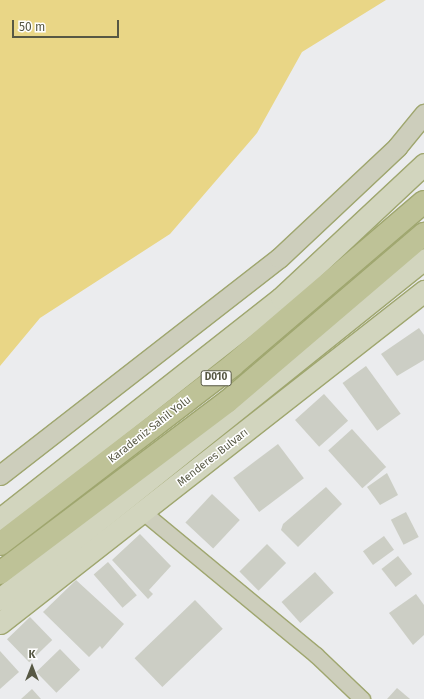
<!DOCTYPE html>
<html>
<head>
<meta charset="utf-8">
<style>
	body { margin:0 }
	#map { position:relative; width:424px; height:699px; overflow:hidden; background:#ebecee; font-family:"Fira Sans",sans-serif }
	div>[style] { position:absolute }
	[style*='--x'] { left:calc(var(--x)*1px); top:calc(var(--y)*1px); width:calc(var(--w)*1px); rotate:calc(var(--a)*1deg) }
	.water>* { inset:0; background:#e9d686 }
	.building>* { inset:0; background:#cccec5; transform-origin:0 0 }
	.roads { filter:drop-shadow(1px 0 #9fa66f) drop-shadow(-1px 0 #9fa66f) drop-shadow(0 1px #9fa66f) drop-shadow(0 -1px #9fa66f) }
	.minor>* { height:15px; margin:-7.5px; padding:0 7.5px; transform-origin:7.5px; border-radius:7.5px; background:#cdcebc }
	.tertiary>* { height:19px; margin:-9.5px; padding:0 9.5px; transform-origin:9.5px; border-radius:9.5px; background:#cdcebc }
	.secondary>* { height:21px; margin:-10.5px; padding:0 10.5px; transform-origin:10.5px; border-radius:10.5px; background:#d2d5be }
	.trunk>* { height:22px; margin:-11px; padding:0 11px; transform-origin:11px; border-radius:11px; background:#bec297 }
	span { translate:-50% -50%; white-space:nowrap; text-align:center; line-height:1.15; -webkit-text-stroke:3px #fff; paint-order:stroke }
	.shield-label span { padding:1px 3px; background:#fff; border:1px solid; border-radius:3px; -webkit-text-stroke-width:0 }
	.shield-label { font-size:10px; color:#575844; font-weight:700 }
	.street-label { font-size:11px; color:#575844 }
	.north { position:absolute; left:12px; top:647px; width:40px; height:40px; -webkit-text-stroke:3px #fff; paint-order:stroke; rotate:0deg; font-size:11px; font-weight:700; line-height:16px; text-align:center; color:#575844 }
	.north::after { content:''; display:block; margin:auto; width:14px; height:18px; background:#575844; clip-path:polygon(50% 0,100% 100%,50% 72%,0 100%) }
	.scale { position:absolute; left:12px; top:20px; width:107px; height:18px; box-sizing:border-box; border:2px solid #575844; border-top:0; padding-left:5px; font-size:12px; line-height:14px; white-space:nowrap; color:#575844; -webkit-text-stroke:3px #fff; paint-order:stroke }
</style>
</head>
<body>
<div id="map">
	<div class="water">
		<div style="clip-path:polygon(0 0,386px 0,302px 52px,257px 133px,170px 234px,40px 318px,0 366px)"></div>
	</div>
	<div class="building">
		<div style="clip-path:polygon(419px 328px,424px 335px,424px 360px,397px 376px,381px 354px)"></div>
		<div style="left:366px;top:366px;width:59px;height:29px;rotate:54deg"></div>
		<div style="left:324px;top:394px;width:36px;height:39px;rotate:48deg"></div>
		<div style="left:352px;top:429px;width:51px;height:32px;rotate:48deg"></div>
		<div style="left:278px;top:444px;width:43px;height:56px;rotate:53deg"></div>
		<div style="clip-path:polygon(387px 473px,398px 495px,380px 505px,367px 487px)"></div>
		<div style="clip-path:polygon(326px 487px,342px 504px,298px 547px,281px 530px,283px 524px)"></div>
		<div style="left:212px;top:494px;width:38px;height:39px;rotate:43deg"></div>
		<div style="left:406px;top:512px;width:28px;height:17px;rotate:63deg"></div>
		<div style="clip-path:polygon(140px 534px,171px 566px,149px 590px,153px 594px,148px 599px,112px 560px)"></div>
		<div style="left:384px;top:536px;width:17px;height:26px;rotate:54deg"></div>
		<div style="left:267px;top:544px;width:27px;height:39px;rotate:45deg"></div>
		<div style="left:398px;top:556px;width:23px;height:21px;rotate:52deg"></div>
		<div style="left:108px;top:562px;width:44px;height:19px;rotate:49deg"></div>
		<div style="left:315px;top:572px;width:28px;height:45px;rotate:48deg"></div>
		<div style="clip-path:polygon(76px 580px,124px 624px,102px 649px,100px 646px,89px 657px,43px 612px)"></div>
		<div style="clip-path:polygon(416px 594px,424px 605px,424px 635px,413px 645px,389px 613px)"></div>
		<div style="left:195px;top:600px;width:40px;height:84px;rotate:46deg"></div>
		<div style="left:30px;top:617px;width:32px;height:32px;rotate:46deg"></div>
		<div style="left:60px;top:649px;width:29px;height:33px;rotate:46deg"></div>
		<div style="clip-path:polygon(0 651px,19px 672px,0 689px)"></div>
		<div style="clip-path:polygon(397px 688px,410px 699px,387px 699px)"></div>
		<div style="clip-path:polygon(32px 689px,41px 699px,21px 699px)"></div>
	</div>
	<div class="roads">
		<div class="minor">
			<div style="--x:143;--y:512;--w:224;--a:39.6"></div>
			<div style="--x:316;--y:655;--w:64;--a:43.7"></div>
		</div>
		<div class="tertiary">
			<div style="--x:0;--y:475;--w:353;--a:-37.9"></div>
			<div style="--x:279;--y:258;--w:162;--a:-43.2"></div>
			<div style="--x:397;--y:147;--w:43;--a:-50.7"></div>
		</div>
		<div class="secondary">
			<div style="--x:0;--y:519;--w:357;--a:-38.2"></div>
			<div style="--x:281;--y:298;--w:196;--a:-43.1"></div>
			<div style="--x:0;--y:599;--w:543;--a:-38.73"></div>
			<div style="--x:0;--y:623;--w:539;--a:-38.06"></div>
		</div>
		<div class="trunk">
			<div style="--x:0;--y:544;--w:294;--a:-37.5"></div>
			<div style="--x:233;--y:365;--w:251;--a:-40.5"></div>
			<div style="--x:0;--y:573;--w:284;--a:-37"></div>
			<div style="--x:227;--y:402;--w:259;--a:-40.5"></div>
		</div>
	</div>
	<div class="shield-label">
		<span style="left:216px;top:378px">D010</span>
	</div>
	<div class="street-label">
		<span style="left:150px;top:430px;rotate:-38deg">Karadeniz Sahil Yolu</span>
		<span style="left:213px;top:458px;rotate:-38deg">Menderes Bulvarı</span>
	</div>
	<div class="north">K</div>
	<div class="scale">50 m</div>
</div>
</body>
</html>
